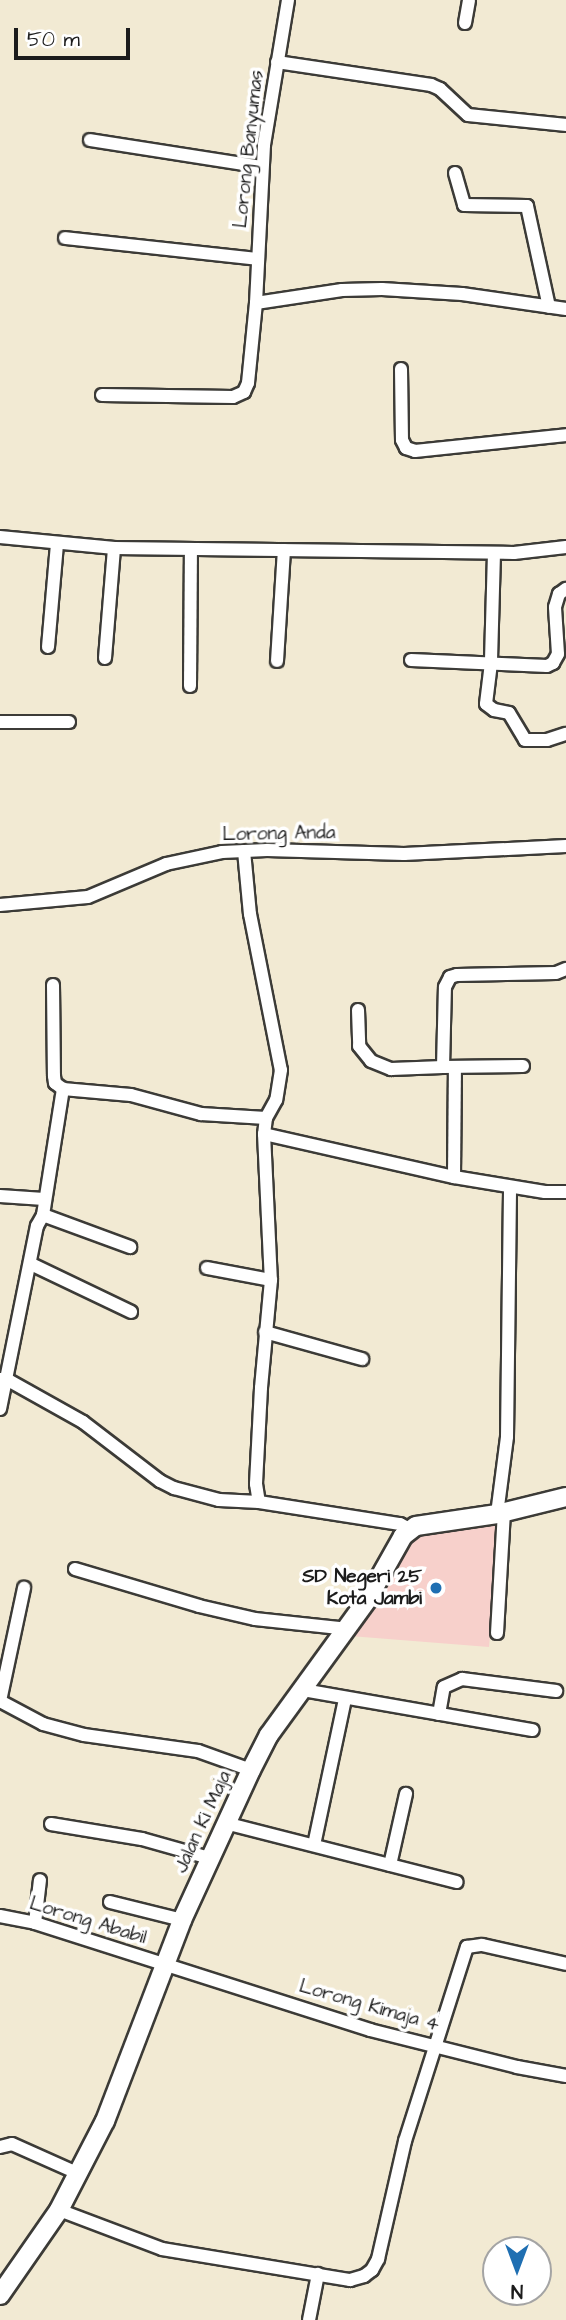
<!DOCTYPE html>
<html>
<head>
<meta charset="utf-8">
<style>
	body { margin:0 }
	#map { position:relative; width:566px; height:2320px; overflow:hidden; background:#f2ead3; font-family:"Architects Daughter",sans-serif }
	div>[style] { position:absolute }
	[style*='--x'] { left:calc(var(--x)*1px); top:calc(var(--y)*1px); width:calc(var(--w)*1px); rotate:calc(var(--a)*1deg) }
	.built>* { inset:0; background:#f7d0cb }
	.roads { filter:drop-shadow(2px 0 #3c3b37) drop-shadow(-2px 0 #3c3b37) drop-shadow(0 2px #3c3b37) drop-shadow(0 -2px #3c3b37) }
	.street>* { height:12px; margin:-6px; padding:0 6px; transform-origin:6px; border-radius:6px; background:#fff }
	.secondary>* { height:18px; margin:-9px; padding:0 9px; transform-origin:9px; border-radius:9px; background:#fff }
	.dots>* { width:19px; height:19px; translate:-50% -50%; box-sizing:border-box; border:4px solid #fff; border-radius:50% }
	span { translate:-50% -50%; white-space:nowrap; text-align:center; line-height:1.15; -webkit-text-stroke:7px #fff; paint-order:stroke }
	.street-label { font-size:19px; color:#1c1c1c }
	.poi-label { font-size:19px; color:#1c1c1c; font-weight:700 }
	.right { translate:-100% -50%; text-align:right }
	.north { position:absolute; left:482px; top:2236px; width:70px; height:70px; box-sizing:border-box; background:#fff; border:2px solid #a4a4a4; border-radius:50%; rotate:180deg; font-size:19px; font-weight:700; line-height:28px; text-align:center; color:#1c1c1c }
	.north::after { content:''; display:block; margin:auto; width:24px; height:32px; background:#1f6fb2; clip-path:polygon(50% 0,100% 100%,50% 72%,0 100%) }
	.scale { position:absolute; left:14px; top:28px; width:116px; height:32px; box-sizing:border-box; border:4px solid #1c1c1c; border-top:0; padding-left:9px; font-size:21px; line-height:24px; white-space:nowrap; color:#1c1c1c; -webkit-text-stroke:5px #fff; paint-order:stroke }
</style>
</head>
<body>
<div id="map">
	<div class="built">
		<div style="clip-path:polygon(500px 1524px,489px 1647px,350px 1636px,406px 1540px,427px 1528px)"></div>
	</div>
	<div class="roads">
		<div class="street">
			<div style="--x:465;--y:23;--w:23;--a:-80"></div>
			<div style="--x:277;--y:62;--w:156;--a:8.5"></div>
			<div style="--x:431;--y:85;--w:10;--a:24"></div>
			<div style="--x:440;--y:89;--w:38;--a:43"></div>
			<div style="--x:468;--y:115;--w:99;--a:5.8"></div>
			<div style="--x:90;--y:140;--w:174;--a:8.9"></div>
			<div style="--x:455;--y:173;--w:33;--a:74"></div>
			<div style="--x:464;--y:205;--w:63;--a:0.9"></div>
			<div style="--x:527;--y:206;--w:103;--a:77.7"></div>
			<div style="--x:65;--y:238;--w:194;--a:6.2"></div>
			<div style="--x:256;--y:303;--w:87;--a:-8.6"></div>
			<div style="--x:342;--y:290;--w:40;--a:-1.4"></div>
			<div style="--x:382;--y:289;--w:80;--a:3.6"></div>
			<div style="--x:462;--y:294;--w:105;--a:8.2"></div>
			<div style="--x:401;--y:369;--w:71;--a:89.2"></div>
			<div style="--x:402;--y:440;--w:9;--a:63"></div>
			<div style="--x:406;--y:448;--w:9;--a:18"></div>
			<div style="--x:415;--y:451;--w:152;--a:-6"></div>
			<div style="--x:102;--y:395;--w:131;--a:0.9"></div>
			<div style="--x:233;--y:397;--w:12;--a:-24"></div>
			<div style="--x:244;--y:392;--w:10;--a:-66"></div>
			<div style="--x:248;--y:383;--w:80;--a:-84.3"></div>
			<div style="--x:256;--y:303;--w:158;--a:-87.1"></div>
			<div style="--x:264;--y:145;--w:147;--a:-80.6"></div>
			<div style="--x:0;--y:537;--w:115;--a:5.5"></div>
			<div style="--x:114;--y:548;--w:400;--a:0.7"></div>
			<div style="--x:514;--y:553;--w:52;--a:-6.6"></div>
			<div style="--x:494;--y:553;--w:110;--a:91.6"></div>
			<div style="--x:491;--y:663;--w:41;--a:97"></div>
			<div style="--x:486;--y:704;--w:10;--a:37"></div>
			<div style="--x:494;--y:710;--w:15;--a:11"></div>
			<div style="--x:509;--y:713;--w:31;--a:59"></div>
			<div style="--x:525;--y:740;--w:22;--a:0"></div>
			<div style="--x:547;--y:740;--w:20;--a:-18"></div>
			<div style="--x:48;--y:647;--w:102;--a:-85"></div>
			<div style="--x:105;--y:658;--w:110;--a:-85.3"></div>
			<div style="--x:411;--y:660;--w:136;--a:2.5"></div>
			<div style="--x:547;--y:666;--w:7;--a:-27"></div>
			<div style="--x:553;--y:663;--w:10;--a:-61"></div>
			<div style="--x:558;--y:654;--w:47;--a:-93.7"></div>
			<div style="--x:555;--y:607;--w:14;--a:-73"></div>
			<div style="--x:559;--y:594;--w:9;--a:-36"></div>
			<div style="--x:277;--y:661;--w:111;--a:-86.4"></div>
			<div style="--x:190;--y:686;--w:137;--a:-89.6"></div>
			<div style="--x:0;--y:722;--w:69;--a:0"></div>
			<div style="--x:244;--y:851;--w:63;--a:84.6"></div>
			<div style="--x:250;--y:914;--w:159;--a:78.8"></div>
			<div style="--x:281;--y:1070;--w:30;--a:99"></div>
			<div style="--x:276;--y:1100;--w:21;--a:119"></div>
			<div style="--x:266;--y:1118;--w:16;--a:97"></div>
			<div style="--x:264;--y:1134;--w:146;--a:87.3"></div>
			<div style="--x:271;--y:1280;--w:108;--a:95.3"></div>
			<div style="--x:261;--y:1388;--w:96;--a:93"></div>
			<div style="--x:256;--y:1484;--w:18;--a:81"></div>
			<div style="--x:0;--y:905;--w:88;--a:-5.2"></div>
			<div style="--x:88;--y:897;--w:85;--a:-22.9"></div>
			<div style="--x:166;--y:864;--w:57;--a:-12.1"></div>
			<div style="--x:222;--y:852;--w:45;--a:-2.5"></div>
			<div style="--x:267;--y:850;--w:137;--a:1.7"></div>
			<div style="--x:404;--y:854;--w:162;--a:-2.8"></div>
			<div style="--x:53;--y:985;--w:91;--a:89.4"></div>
			<div style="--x:54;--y:1076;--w:7;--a:82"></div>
			<div style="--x:55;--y:1083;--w:10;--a:37"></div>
			<div style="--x:63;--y:1089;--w:68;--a:5"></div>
			<div style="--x:131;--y:1095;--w:73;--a:15.2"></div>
			<div style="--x:201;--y:1114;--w:65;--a:3.5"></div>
			<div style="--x:358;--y:1010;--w:36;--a:88"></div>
			<div style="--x:359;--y:1046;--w:19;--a:51"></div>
			<div style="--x:371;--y:1061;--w:22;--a:22"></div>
			<div style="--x:391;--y:1069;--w:52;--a:-2.2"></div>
			<div style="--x:523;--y:1066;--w:80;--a:179.3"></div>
			<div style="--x:443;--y:1067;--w:80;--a:-88.6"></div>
			<div style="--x:445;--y:987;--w:11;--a:-63"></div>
			<div style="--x:450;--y:977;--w:7;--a:-16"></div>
			<div style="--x:457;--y:975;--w:99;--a:-1.2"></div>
			<div style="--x:556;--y:973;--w:11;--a:-22"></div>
			<div style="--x:264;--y:1134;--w:195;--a:12.8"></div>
			<div style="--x:454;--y:1177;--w:92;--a:9.4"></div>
			<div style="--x:545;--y:1192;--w:21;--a:0"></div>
			<div style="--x:454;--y:1177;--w:110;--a:-89.5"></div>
			<div style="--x:0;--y:1196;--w:44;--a:3.9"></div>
			<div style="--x:43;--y:1215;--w:93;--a:20.2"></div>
			<div style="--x:31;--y:1264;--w:111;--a:25.6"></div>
			<div style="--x:207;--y:1268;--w:65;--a:10.6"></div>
			<div style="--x:265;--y:1332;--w:101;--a:15.6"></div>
			<div style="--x:0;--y:1379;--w:8;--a:7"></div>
			<div style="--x:8;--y:1380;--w:86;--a:29.2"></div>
			<div style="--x:83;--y:1422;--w:97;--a:37.5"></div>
			<div style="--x:160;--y:1481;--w:16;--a:27"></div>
			<div style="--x:174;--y:1488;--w:47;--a:14.9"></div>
			<div style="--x:219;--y:1500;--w:40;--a:2.9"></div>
			<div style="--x:259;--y:1502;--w:143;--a:8.9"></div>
			<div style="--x:400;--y:1524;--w:11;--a:27"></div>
			<div style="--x:0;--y:1409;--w:187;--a:-78.6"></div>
			<div style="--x:37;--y:1226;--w:13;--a:-61"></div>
			<div style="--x:43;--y:1215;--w:128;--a:-81"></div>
			<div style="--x:497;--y:1514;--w:78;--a:-82.6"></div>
			<div style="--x:507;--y:1437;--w:250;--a:-89.3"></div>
			<div style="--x:75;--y:1569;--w:129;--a:16.6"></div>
			<div style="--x:199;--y:1606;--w:57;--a:13.1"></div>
			<div style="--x:255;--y:1619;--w:94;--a:6.1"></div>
			<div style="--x:497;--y:1633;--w:120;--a:-86.7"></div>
			<div style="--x:303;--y:1690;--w:233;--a:9.9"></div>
			<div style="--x:0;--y:1701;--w:49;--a:28.1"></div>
			<div style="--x:43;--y:1724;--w:42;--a:15"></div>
			<div style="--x:84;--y:1735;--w:115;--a:8"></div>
			<div style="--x:198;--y:1751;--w:56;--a:19.7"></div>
			<div style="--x:0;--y:1701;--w:116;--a:-78"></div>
			<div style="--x:439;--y:1714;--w:27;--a:-80"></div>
			<div style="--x:444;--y:1687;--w:20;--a:-24"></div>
			<div style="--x:462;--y:1679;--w:95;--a:7.3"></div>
			<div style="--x:225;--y:1823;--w:239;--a:14.3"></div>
			<div style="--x:51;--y:1824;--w:92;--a:9.4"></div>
			<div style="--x:142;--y:1839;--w:70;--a:15.8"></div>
			<div style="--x:314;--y:1845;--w:149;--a:-78"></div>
			<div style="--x:390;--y:1865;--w:73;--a:-77.3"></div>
			<div style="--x:110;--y:1902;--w:74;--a:14"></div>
			<div style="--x:0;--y:1916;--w:36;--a:11"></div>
			<div style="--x:35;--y:1923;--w:352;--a:17.7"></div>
			<div style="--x:370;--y:2030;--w:152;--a:14.1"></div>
			<div style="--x:517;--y:2067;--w:50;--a:10.4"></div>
			<div style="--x:35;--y:1923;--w:43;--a:-83.4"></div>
			<div style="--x:0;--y:2147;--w:12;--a:-14"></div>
			<div style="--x:12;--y:2144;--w:71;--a:24"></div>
			<div style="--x:59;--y:2210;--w:110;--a:20.7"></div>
			<div style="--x:162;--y:2249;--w:191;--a:9.4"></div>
			<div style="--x:350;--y:2280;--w:15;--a:-16"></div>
			<div style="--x:364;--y:2276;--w:10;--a:-37"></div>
			<div style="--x:372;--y:2270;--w:13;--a:-61"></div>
			<div style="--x:378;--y:2259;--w:121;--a:-77.1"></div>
			<div style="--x:405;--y:2141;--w:204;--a:-72.3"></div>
			<div style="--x:467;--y:1947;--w:15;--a:-8"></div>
			<div style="--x:482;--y:1945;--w:86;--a:12.7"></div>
			<div style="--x:309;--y:2320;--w:47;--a:-78.9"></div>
		</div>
		<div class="secondary">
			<div style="--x:0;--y:2295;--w:103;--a:-55.2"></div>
			<div style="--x:59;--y:2210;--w:100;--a:-62.7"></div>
			<div style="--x:105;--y:2121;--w:215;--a:-69"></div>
			<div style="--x:182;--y:1920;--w:165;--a:-65.3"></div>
			<div style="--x:251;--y:1770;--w:39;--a:-63"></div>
			<div style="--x:269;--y:1735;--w:167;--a:-54"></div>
			<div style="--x:367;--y:1600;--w:73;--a:-60.6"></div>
			<div style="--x:403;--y:1536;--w:16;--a:-38"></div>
			<div style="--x:416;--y:1526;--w:82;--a:-8.4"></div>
			<div style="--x:497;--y:1514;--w:71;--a:-13.8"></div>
		</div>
	</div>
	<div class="dots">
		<div style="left:436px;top:1588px;background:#1f6fb2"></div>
	</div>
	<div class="street-label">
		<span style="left:249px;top:149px;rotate:-84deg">Lorong Banyumas</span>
		<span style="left:279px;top:834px;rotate:-1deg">Lorong Anda</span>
		<span style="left:203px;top:1822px;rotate:-65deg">Jalan Ki Maja</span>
		<span style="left:88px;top:1921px;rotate:17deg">Lorong Ababil</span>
		<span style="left:369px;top:2006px;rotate:16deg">Lorong Kimaja 4</span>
	</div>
	<div class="poi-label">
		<span class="right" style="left:422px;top:1588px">SD Negeri 25<br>Kota Jambi</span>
	</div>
	<div class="north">N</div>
	<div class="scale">50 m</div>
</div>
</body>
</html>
